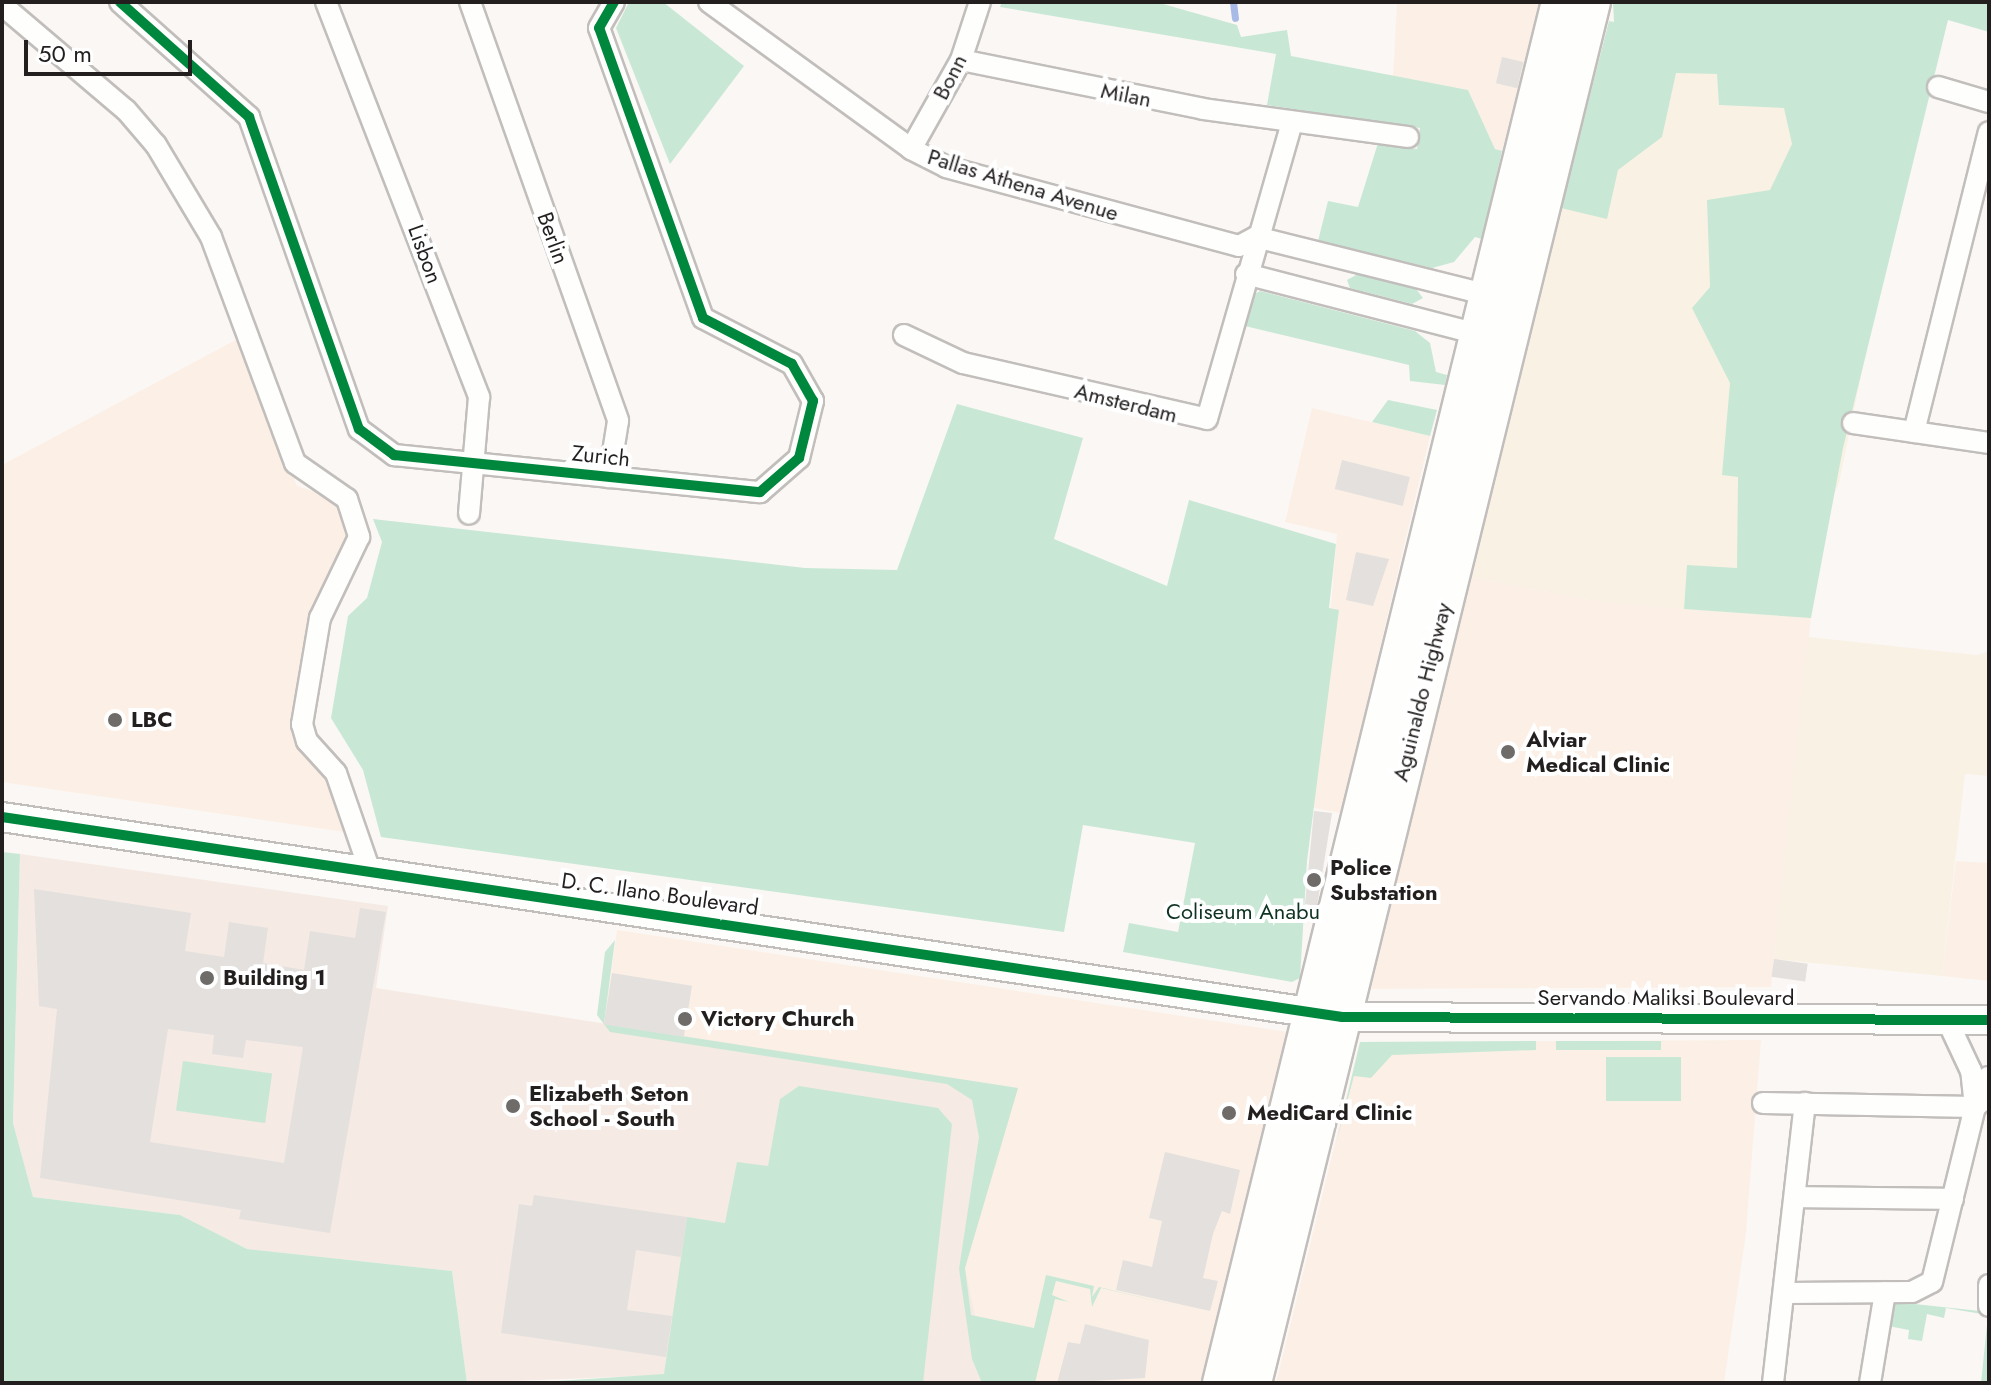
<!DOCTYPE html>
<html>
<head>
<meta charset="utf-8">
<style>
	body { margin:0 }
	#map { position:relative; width:1991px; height:1385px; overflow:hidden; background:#fbf7f4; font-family:Jost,sans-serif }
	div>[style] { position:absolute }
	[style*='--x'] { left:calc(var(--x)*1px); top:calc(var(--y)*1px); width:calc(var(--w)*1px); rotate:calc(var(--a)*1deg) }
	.commercial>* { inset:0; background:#fcf0e6 }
	.industrial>* { inset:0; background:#faf1e5 }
	.built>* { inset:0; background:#f5eae4 }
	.green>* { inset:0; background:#c8e8d5; transform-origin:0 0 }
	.stream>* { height:7px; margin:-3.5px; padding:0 3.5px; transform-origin:3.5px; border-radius:3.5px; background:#a8bbe7 }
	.building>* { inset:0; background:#e3e0dd; transform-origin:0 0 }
	.roads { filter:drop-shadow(2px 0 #c1bebc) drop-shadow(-2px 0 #c1bebc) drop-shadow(0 2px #c1bebc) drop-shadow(0 -2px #c1bebc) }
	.street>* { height:20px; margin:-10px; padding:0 10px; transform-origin:10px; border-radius:10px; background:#fefefd }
	.secondary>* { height:28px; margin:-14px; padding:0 14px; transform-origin:14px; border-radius:14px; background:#fefefd }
	.highway>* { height:36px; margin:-18px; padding:0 18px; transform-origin:18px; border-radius:18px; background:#fefefd }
	.cycleway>* { height:10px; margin:-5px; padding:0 5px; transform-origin:5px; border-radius:5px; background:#00873e }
	.dots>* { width:22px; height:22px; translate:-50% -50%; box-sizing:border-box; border:4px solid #fff; border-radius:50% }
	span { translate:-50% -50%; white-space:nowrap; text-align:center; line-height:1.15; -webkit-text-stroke:8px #fff; paint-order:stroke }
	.street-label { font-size:22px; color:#221f1e }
	.poi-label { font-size:22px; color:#221f1e; font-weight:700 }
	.left { translate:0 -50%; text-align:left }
	.park-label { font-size:22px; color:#0e3322 }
	.frame { position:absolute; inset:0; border:4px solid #221f1e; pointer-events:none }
	.scale { position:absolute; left:24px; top:40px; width:168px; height:36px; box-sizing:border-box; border:4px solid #221f1e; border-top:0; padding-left:10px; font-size:24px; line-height:28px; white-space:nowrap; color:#221f1e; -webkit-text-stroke:6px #fff; paint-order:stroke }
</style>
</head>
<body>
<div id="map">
	<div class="commercial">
		<div style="clip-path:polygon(1397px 2px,1541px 2px,1502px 151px,1495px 149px,1468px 90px,1393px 77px)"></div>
		<div style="clip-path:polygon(241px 337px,297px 486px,343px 501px,354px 536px,313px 619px,293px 732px,329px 771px,351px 833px,2px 782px,2px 465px)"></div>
		<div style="clip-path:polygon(1312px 408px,1430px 436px,1341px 813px,1314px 808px,1337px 534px,1285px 522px)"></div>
		<div style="clip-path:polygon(1470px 577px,1589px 600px,1811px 617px,1771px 987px,1371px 989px)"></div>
		<div style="clip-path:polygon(1956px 861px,1989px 863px,1989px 981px,1942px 976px)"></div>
		<div style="clip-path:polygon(617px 930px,1288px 1032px,1201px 1383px,989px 1383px,965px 1268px,1017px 1088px,604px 1024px)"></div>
		<div style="clip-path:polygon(1761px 1040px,1746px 1233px,1724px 1383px,1276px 1383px,1360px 1042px)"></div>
	</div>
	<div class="industrial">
		<div style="clip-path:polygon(1782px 50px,1880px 284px,1839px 483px,1780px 618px,1589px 600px,1470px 577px,1599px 57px)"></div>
		<div style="clip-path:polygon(1808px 637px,1977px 655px,1989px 651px,1989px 776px,1965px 774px,1942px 976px,1774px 959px)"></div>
	</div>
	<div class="built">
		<div style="clip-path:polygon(20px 854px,388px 906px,376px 988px,1018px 1088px,965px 1268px,989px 1383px,664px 1375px,467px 1383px,452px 1271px,247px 1249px,180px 1215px,33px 1197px,13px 1123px)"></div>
	</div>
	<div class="green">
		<div style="clip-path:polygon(629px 2px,663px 2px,744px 66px,670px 164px,616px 28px)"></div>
		<div style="clip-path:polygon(1002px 2px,1156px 2px,1237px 25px,1241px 37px,1287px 30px,1291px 56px,1468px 90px,1495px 149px,1502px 151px,1482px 239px,1475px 237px,1454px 262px,1432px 268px,1318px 241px,1328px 201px,1358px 207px,1378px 143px,1417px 149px,1420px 128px,1267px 105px,1276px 54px,1000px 7px)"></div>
		<div style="clip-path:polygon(1613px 2px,1989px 2px,1989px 32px,1948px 20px,1843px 448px,1811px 618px,1684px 609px,1687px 565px,1737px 568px,1738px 477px,1722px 475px,1730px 383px,1692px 308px,1710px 287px,1707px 200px,1770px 190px,1792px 144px,1784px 108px,1719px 105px,1717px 74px,1676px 73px,1662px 137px,1618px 170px,1607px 219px,1561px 208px,1609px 21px,1614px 22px)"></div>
		<div style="clip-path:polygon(1358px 274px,1416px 289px,1423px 298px,1412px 304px,1350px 288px,1347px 280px)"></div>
		<div style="clip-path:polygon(1260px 291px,1415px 331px,1430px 343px,1436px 372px,1447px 375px,1445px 385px,1410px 381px,1409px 365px,1245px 326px,1253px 295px)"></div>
		<div style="clip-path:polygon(1388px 400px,1437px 410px,1430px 436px,1372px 422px)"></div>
		<div style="clip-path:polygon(957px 404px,1083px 438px,1054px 539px,1167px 586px,1189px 500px,1336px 544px,1329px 608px,1339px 610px,1307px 861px,1300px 978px,1292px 982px,1123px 952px,1129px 923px,1178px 932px,1195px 843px,1083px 825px,1064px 932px,381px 837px,363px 770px,331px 718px,348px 616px,367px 598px,382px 542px,373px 519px,805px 568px,897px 570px)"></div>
		<div style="clip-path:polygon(2px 852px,20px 854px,13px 1123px,33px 1197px,180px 1215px,247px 1249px,452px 1271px,467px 1383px,2px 1383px)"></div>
		<div style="clip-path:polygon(615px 940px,604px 1024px,1018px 1088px,965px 1268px,971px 1315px,1034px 1328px,1046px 1275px,1094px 1286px,1092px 1297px,1099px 1287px,1181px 1307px,1101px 1288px,1092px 1307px,1090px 1289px,1056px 1281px,1052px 1295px,1069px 1302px,1055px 1299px,1035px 1383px,982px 1383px,972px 1359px,959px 1269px,979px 1137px,972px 1100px,947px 1084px,610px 1032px,597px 1015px,605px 952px)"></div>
		<div style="clip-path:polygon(1536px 1041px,1536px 1050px,1392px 1055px,1371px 1078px,1354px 1076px,1336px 1143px,1360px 1042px)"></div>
		<div style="left:1556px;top:1041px;width:105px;height:9px"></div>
		<div style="left:1606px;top:1057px;width:75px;height:44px"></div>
		<div style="left:183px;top:1061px;width:90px;height:50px;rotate:8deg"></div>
		<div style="clip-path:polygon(799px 1086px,938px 1108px,952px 1124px,923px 1383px,527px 1383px,664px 1374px,687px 1217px,725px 1223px,737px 1162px,768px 1166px,780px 1099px)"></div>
		<div style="clip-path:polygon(1896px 1302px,1989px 1312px,1989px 1383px,1981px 1383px,1988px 1315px,1946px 1308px,1944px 1318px,1927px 1314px,1922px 1341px,1908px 1339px,1909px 1330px,1888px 1326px)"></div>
	</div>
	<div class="stream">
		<div style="--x:1233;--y:2;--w:16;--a:83"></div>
	</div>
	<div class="building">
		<div style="left:1502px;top:57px;width:22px;height:27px;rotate:13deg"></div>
		<div style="left:1342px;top:460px;width:70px;height:30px;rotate:14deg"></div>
		<div style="clip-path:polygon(1356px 552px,1389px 559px,1373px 606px,1346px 600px)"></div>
		<div style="clip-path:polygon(1314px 811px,1332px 813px,1317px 906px,1305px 904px)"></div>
		<div style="clip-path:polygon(evenodd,34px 889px,191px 913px,185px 951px,224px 957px,229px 922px,268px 928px,263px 963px,304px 970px,310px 931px,355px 938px,360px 908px,386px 912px,330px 1233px,239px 1219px,241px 1210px,40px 1178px,57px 1009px,39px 1006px,34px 889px,168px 1029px,214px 1035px,212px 1054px,243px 1058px,246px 1040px,303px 1047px,284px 1163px,150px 1142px,168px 1029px)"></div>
		<div style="left:1774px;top:959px;width:34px;height:18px;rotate:8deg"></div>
		<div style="left:612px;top:973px;width:81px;height:52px;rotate:9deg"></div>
		<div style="clip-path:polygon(1165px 1152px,1240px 1170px,1230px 1214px,1222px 1211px,1213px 1234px,1203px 1278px,1218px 1281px,1210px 1311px,1116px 1290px,1123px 1260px,1152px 1267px,1162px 1221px,1149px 1218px)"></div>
		<div style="clip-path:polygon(534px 1195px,687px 1217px,681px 1257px,636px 1250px,627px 1310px,672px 1316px,666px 1357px,501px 1333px,519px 1204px,532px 1206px)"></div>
		<div style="clip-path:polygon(1085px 1324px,1149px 1340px,1145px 1378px,1057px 1383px,1068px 1342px,1080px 1344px)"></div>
	</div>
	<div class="roads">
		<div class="street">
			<div style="--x:120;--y:2;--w:173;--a:41.7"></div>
			<div style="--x:249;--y:117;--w:331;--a:70.6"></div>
			<div style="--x:359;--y:429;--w:44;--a:36.6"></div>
			<div style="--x:394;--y:455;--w:368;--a:5.8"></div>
			<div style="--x:760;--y:492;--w:52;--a:-41.1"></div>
			<div style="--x:799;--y:458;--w:59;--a:-76.2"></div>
			<div style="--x:813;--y:401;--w:43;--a:-119.6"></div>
			<div style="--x:792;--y:364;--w:100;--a:-152.7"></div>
			<div style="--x:703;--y:318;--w:308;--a:-109.7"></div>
			<div style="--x:599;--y:28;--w:30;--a:-60"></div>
			<div style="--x:326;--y:2;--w:424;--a:68.8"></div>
			<div style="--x:479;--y:397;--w:117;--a:94.9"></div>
			<div style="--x:470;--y:2;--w:444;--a:70.5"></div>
			<div style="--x:618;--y:421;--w:57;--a:99.1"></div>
			<div style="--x:709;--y:2;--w:250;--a:36"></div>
			<div style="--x:911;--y:149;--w:39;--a:27"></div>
			<div style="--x:946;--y:167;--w:303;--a:15.1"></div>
			<div style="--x:1239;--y:246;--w:19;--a:-28"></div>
			<div style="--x:1256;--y:237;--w:248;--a:14"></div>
			<div style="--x:2;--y:5;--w:162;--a:40.3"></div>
			<div style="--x:126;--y:110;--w:46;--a:49.4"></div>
			<div style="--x:156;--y:145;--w:107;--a:59.1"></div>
			<div style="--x:211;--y:237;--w:241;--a:69.6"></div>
			<div style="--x:295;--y:463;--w:63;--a:34.7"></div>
			<div style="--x:347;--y:499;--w:40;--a:72"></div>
			<div style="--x:359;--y:537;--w:90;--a:115.7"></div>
			<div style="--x:320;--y:618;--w:108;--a:99.6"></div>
			<div style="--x:302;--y:724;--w:18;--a:74"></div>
			<div style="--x:307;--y:741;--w:43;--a:47.8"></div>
			<div style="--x:336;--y:773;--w:107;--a:70.9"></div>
			<div style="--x:961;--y:60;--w:247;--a:11.4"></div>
			<div style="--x:1203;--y:109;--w:207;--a:7.8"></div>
			<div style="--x:1938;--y:87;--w:53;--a:16.4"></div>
			<div style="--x:911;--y:149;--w:102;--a:-60.7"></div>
			<div style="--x:961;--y:60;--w:61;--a:-71.9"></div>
			<div style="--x:1246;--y:274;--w:248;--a:14.5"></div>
			<div style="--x:904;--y:335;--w:65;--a:25.4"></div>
			<div style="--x:963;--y:363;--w:250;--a:12.9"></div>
			<div style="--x:1207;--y:419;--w:309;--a:-74"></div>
			<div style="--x:1853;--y:423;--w:137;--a:8.4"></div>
			<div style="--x:1914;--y:432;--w:309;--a:-76"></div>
			<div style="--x:1763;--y:1103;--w:212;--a:1.1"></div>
			<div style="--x:1975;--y:1107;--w:16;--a:-40"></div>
			<div style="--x:1987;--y:1097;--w:20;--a:-87"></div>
			<div style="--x:1797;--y:1197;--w:156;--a:0.7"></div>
			<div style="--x:1989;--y:1285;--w:21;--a:90"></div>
			<div style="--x:1786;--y:1293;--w:126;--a:-0.5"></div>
			<div style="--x:1912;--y:1292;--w:22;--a:-27"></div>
			<div style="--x:1932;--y:1282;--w:180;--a:-76.2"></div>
			<div style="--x:1975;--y:1107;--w:36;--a:-96"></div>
			<div style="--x:1971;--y:1071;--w:56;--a:-115.2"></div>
			<div style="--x:1773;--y:1383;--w:282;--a:-83.5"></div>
			<div style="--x:1870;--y:1383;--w:92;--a:-80.6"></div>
		</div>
		<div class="secondary">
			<div style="--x:2;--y:817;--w:1355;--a:8.49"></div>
			<div style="--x:1342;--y:1017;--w:647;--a:0.27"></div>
		</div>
		<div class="highway">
			<div style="--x:1221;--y:1383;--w:1422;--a:-76.21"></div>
			<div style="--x:1253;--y:1383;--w:1422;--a:-76.21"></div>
		</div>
	</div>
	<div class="cycleway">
		<div style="--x:120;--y:2;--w:173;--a:41.7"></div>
		<div style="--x:249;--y:117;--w:331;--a:70.6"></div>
		<div style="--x:359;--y:429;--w:44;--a:36.6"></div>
		<div style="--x:394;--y:455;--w:368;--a:5.8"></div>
		<div style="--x:760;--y:492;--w:52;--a:-41.1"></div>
		<div style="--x:799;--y:458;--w:59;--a:-76.2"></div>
		<div style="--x:813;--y:401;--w:43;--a:-119.6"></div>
		<div style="--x:792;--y:364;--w:100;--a:-152.7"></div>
		<div style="--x:703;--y:318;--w:308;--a:-109.7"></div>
		<div style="--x:599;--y:28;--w:30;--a:-60"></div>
		<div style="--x:2;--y:817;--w:1355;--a:8.49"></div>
		<div style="--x:1342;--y:1017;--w:647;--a:0.27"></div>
	</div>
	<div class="dots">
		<div style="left:115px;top:720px;background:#6e6b69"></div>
		<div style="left:1508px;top:752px;background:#6e6b69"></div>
		<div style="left:1314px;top:880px;background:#6e6b69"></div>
		<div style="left:207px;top:978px;background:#6e6b69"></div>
		<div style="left:685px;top:1019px;background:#6e6b69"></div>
		<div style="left:513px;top:1106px;background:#6e6b69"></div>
		<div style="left:1229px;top:1113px;background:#6e6b69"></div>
	</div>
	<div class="street-label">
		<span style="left:950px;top:77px;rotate:-63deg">Bonn</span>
		<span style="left:1126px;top:95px;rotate:11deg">Milan</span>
		<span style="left:1023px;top:185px;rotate:17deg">Pallas Athena Avenue</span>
		<span style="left:553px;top:238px;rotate:70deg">Berlin</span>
		<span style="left:425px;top:254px;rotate:70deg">Lisbon</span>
		<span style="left:1126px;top:403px;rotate:14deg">Amsterdam</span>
		<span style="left:601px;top:456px;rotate:6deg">Zurich</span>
		<span style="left:1422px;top:692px;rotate:-76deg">Aguinaldo Highway</span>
		<span style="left:660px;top:894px;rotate:8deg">D. C. Ilano Boulevard</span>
		<span style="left:1666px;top:998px">Servando Maliksi Boulevard</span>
	</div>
	<div class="poi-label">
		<span class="left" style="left:131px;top:720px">LBC</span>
		<span class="left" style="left:1526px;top:752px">Alviar<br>Medical Clinic</span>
		<span class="left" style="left:1330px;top:880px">Police<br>Substation</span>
		<span class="left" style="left:223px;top:978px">Building 1</span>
		<span class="left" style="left:701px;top:1019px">Victory Church</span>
		<span class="left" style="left:529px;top:1106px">Elizabeth Seton<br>School - South</span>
		<span class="left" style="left:1247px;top:1113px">MediCard Clinic</span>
	</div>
	<div class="park-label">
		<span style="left:1243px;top:912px">Coliseum Anabu</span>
	</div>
	<div class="frame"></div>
	<div class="scale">50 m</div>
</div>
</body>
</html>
